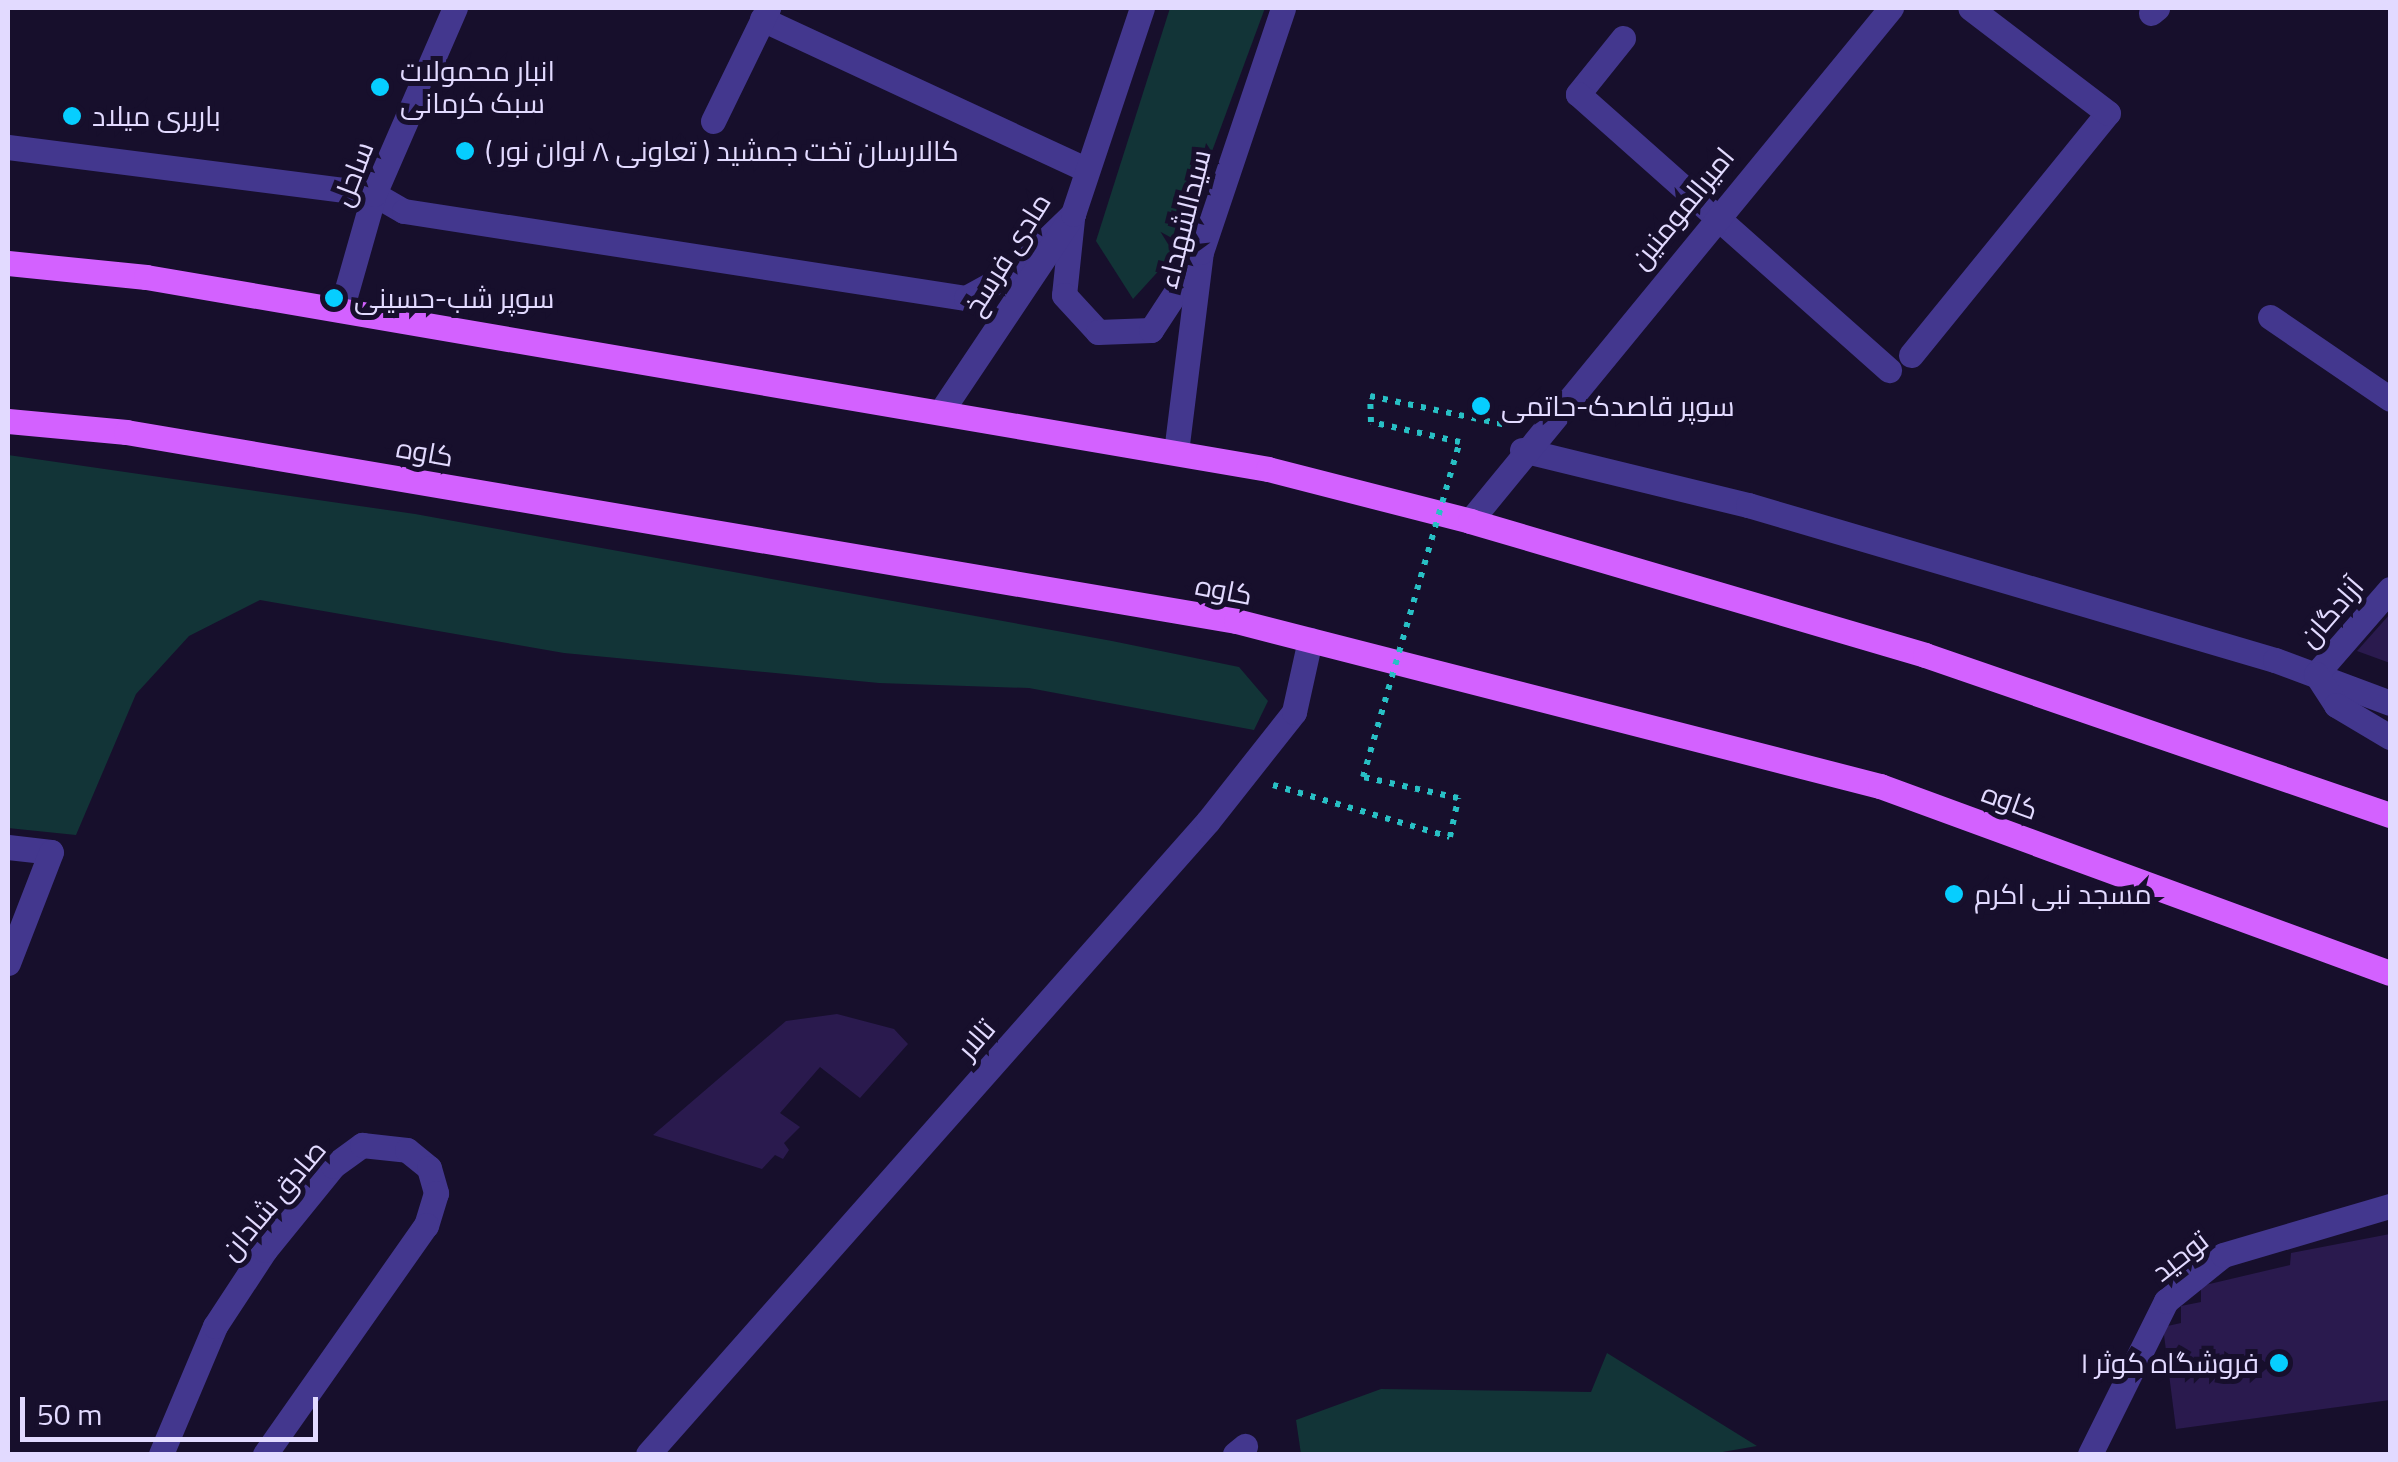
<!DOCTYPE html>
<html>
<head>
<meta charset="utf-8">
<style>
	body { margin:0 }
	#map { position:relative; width:2398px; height:1462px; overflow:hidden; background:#170f2c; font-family:"Titillium Web",Cairo,sans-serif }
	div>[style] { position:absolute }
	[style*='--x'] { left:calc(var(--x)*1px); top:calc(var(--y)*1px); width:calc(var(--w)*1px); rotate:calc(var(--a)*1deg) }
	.green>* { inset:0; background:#123437 }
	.building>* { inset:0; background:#2a1a4e }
	.path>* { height:6px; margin-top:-3px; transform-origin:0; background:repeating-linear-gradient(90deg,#28c0c5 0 5px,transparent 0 13px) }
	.minor>* { height:25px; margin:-12.5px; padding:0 12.5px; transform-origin:12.5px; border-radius:12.5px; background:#43378e }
	.major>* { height:25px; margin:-12.5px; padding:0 12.5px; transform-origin:12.5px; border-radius:12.5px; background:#d361ff }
	.path-bridge>* { height:6px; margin-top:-3px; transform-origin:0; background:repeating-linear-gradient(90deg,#28c0c5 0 5px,transparent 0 13px) }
	.dots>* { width:28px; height:28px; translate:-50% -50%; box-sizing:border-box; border:5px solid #170f2c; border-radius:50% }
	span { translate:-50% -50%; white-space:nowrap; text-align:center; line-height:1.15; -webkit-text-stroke:10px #170f2c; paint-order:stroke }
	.poi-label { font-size:28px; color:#e2daff }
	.left { translate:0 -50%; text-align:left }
	.right { translate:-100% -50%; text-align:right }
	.street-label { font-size:28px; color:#e2daff }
	.frame { position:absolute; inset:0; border:10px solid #e2daff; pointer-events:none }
	.scale { position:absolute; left:20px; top:1397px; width:298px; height:45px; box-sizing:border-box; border:5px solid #e2daff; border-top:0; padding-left:12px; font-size:30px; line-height:35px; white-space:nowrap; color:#e2daff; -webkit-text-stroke:8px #170f2c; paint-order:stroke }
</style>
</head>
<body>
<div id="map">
	<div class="green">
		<div style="clip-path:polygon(1170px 8px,1265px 8px,1174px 254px,1133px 299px,1096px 241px)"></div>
		<div style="clip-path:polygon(8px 455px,415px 514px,1112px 641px,1239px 667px,1268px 701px,1254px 730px,1029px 688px,879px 683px,564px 653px,260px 600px,189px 636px,136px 694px,76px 835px,8px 828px)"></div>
		<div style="clip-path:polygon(1607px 1353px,1757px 1446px,1711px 1454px,1301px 1454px,1296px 1420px,1381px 1389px,1591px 1392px)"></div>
	</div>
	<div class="building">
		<div style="clip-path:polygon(2390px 614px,2390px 663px,2357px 651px)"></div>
		<div style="clip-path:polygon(837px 1014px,894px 1029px,908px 1044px,860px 1098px,820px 1067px,780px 1113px,800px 1127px,784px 1143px,789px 1150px,783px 1159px,775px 1155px,762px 1169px,653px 1135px,786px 1021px)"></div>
		<div style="clip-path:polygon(2390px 1234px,2390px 1400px,2176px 1429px,2163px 1327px,2181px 1323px,2181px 1306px,2201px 1302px,2201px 1286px,2290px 1265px,2291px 1253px)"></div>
	</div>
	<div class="path">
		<div style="--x:1460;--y:442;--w:91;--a:-167.3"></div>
		<div style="--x:1371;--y:422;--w:26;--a:-92"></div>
		<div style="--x:1370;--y:396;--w:140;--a:12"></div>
		<div style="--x:1273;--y:785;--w:184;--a:16.4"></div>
		<div style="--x:1450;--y:837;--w:40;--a:-78"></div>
		<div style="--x:1458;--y:798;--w:97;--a:-167.5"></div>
	</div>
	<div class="minor">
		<div style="--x:2151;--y:13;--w:8;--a:-40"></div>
		<div style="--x:762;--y:19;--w:356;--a:24.9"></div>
		<div style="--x:1623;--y:38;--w:72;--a:128.8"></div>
		<div style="--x:1578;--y:94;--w:416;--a:41.6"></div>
		<div style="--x:713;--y:121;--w:126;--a:-64"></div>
		<div style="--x:8;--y:147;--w:369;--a:7.3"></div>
		<div style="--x:374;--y:194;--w:34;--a:30"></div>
		<div style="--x:404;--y:211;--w:569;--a:8.8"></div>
		<div style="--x:966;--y:298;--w:54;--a:-29"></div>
		<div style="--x:1013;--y:272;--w:83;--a:-44"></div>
		<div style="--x:1072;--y:219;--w:76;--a:96"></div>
		<div style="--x:1064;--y:295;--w:50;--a:47.4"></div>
		<div style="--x:1098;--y:332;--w:53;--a:-2.2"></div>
		<div style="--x:1151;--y:330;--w:80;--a:-56.7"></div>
		<div style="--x:341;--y:310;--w:121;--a:-74.1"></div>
		<div style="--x:374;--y:194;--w:203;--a:-66.5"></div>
		<div style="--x:2270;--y:317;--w:145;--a:34.3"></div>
		<div style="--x:1911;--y:355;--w:312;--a:-50.9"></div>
		<div style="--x:2108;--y:113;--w:173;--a:-142.7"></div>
		<div style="--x:942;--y:410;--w:236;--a:-56.2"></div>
		<div style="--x:1073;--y:214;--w:217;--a:-71.5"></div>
		<div style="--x:1522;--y:450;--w:233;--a:13.7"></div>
		<div style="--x:1748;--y:505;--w:549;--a:16.39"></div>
		<div style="--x:2275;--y:660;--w:123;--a:20.5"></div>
		<div style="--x:1176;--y:452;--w:202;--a:-82.9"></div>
		<div style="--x:1201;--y:252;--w:257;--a:-71.4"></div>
		<div style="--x:1470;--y:521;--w:664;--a:-50.63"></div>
		<div style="--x:2390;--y:589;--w:113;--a:131"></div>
		<div style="--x:2316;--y:674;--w:37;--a:57"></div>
		<div style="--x:2336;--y:705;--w:63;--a:30.7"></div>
		<div style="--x:8;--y:847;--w:43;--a:6.6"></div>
		<div style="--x:51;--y:852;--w:119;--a:111.2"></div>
		<div style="--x:161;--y:1454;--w:139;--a:-67.1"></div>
		<div style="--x:215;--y:1326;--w:91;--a:-56.7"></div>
		<div style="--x:265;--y:1250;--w:108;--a:-51"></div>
		<div style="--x:333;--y:1166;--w:36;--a:-36"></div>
		<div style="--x:362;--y:1145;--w:45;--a:6.3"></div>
		<div style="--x:407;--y:1150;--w:28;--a:39"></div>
		<div style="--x:429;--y:1168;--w:26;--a:74"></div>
		<div style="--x:436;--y:1193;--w:34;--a:107"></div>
		<div style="--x:426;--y:1225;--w:280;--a:125.1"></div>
		<div style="--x:648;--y:1454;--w:845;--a:-48.5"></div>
		<div style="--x:1208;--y:821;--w:139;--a:-51.7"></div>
		<div style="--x:1294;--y:712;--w:74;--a:-77.5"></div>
		<div style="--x:1235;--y:1454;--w:13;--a:-39"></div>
		<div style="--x:2090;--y:1454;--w:171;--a:-63.6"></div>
		<div style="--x:2166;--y:1301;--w:73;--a:-38.9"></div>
		<div style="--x:2223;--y:1255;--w:174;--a:-16.4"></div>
	</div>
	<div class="major">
		<div style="--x:8;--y:263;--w:139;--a:5.8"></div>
		<div style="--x:146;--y:277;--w:1138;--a:9.71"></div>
		<div style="--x:1268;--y:469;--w:209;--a:14.4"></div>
		<div style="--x:1470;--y:521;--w:474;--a:16.4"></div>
		<div style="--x:1925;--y:655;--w:492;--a:19"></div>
		<div style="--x:8;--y:421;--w:119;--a:5.3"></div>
		<div style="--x:126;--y:432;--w:1126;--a:9.66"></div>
		<div style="--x:1236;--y:621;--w:665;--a:14.37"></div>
		<div style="--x:1880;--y:786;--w:543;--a:20.14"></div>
	</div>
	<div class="path-bridge">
		<div style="--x:1363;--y:777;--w:349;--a:-73.9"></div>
	</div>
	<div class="dots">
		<div style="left:380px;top:87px;background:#06ceff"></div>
		<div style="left:72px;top:116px;background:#06ceff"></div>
		<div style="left:465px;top:151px;background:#06ceff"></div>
		<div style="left:334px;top:298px;background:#06ceff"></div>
		<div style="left:1481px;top:406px;background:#06ceff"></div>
		<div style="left:1954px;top:894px;background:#06ceff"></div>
		<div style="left:2279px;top:1363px;background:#06ceff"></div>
	</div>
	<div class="poi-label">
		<span class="left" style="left:400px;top:87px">انبار محمولات<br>سبک کرمانی</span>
		<span class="left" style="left:92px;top:116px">باربری میلاد</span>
		<span class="left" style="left:485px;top:151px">کالارسان تخت جمشید ( تعاونی ۸ لوان نور )</span>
		<span class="left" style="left:354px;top:298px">سوپر شب-حسینی</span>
		<span class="left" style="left:1501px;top:406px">سوپر قاصدک-حاتمی</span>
		<span class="left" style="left:1974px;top:894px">مسجد نبی اکرم</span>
		<span class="right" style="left:2259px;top:1363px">فروشگاه کوثر ۱</span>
	</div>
	<div class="street-label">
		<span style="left:353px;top:174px;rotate:-69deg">ساحل</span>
		<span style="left:1682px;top:208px;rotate:-51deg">امیرالمومنین</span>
		<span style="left:1184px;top:219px;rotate:-76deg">سیدالشهداء</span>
		<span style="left:1007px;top:254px;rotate:-58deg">مادی فرسخ</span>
		<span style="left:425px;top:452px;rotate:10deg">کاوه</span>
		<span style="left:1224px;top:590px;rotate:11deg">کاوه</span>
		<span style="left:2331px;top:612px;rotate:-49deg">آزادگان</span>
		<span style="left:2010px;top:801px;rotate:20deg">کاوه</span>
		<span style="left:976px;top:1039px;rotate:-49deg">تالار</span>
		<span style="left:273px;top:1200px;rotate:-50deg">صادق شادان</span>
		<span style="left:2180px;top:1256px;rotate:-38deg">توحید</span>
	</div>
	<div class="frame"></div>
	<div class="scale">50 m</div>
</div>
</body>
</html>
